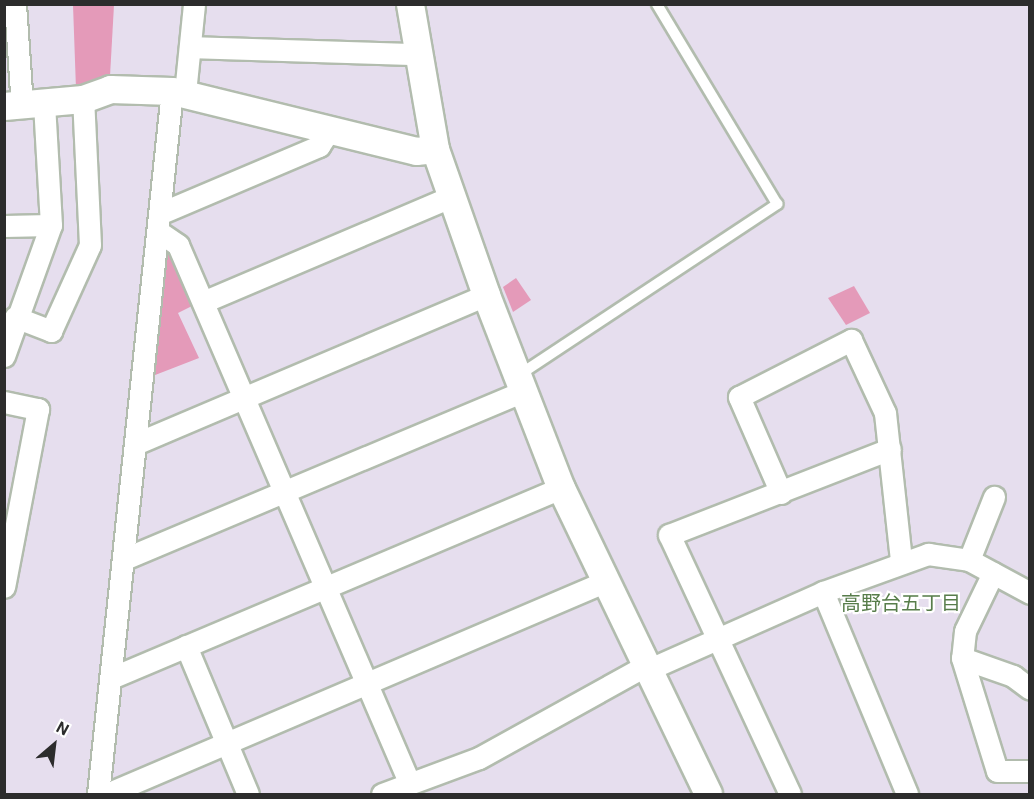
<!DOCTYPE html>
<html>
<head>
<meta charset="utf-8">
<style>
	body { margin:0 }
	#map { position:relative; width:1034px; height:799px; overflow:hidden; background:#e6deee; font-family:Roboto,"Noto Sans JP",sans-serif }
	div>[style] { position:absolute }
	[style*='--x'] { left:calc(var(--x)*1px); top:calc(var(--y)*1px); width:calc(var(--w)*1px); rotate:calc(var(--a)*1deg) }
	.green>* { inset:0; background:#e49ab9 }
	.roads { filter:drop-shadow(2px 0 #b2bcae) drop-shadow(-2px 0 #b2bcae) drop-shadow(0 2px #b2bcae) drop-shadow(0 -2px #b2bcae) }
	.service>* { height:10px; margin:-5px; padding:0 5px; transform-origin:5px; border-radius:5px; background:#fff }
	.minor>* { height:21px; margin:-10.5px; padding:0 10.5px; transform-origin:10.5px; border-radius:10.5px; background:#fff }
	.tertiary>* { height:27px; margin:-13.5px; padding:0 13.5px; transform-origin:13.5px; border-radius:13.5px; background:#fff }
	span { translate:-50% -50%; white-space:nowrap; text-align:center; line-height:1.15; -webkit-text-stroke:4.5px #fff; paint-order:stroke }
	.neighbourhood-label { font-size:20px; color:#587d4b }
	.frame { position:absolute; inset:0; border:6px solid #2c2c2c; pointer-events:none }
	.north { position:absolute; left:24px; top:715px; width:60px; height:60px; -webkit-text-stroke:4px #fff; paint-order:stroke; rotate:28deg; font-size:16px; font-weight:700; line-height:24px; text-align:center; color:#2c2c2c }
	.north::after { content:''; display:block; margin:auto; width:21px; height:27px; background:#2c2c2c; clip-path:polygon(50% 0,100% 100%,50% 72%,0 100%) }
</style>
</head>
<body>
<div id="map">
	<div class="green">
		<div style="clip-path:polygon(73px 5px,114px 5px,110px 76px,76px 89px)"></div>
		<div style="clip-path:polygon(171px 252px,194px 305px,178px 313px,199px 358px,150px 377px,164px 254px)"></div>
		<div style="clip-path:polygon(516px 278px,531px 300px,513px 312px,503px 287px)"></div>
		<div style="clip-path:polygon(854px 286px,870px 313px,846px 325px,828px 298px)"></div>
	</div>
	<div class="roads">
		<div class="service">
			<div style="--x:519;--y:375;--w:310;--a:-33.5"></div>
			<div style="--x:777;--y:204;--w:233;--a:-121"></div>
		</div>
		<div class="minor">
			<div style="--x:15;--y:4;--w:102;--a:86.1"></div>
			<div style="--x:190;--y:47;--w:226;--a:1.8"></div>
			<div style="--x:185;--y:93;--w:89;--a:-84.2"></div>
			<div style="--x:161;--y:213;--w:172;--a:-23"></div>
			<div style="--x:319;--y:146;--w:20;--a:-57"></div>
			<div style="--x:4;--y:226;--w:47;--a:-1.2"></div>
			<div style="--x:159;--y:232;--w:23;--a:34"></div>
			<div style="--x:178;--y:245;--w:585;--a:66.72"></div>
			<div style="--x:203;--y:302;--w:268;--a:-23"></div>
			<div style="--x:15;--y:317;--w:39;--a:21"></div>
			<div style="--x:51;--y:331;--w:94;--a:-65.6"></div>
			<div style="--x:90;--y:245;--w:146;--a:-92.7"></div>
			<div style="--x:4;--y:356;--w:139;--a:-70.3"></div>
			<div style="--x:51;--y:225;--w:120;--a:-93.3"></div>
			<div style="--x:4;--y:402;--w:35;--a:12"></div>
			<div style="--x:38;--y:409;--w:181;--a:100.8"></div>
			<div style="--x:135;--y:444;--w:381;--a:-23"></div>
			<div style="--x:781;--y:493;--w:105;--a:-113.6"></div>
			<div style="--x:739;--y:397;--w:126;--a:-27"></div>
			<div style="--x:851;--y:340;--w:81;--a:65"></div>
			<div style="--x:885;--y:413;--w:149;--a:83.8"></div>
			<div style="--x:124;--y:559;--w:434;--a:-22.8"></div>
			<div style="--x:969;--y:560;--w:68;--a:-68.4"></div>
			<div style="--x:993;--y:573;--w:64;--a:115.8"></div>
			<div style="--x:965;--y:631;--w:27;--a:96"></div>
			<div style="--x:962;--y:658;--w:118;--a:72.8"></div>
			<div style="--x:997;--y:771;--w:33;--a:0"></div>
			<div style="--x:823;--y:592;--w:219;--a:67.4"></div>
			<div style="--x:186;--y:646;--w:160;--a:67.3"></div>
			<div style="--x:962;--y:658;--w:54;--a:19.4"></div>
			<div style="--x:1013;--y:676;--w:21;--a:37"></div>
			<div style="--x:645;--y:671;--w:195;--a:-23.9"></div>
			<div style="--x:823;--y:592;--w:112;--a:-19.9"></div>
			<div style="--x:928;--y:554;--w:41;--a:8.3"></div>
			<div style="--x:969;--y:560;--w:69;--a:28.4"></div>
			<div style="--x:111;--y:678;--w:488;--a:-22.9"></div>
			<div style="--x:98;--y:794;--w:707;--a:-83.99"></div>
			<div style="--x:107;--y:794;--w:540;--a:-23.1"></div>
			<div style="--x:382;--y:794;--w:103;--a:-20.4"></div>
			<div style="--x:479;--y:758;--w:188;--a:-29"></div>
			<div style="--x:790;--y:794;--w:286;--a:-115"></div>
			<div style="--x:669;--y:535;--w:237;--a:-21.3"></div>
		</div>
		<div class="tertiary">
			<div style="--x:410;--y:4;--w:147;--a:80.2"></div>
			<div style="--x:435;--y:149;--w:155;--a:70.7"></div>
			<div style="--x:486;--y:295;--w:207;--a:68.8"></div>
			<div style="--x:561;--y:488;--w:339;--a:64.3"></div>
			<div style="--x:4;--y:106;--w:79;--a:-5.1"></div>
			<div style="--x:83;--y:99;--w:29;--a:-20"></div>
			<div style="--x:110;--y:89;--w:62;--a:1.8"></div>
			<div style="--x:172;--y:91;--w:251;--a:13.8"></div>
			<div style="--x:416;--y:151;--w:19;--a:-6"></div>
		</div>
	</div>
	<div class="neighbourhood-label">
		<span style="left:901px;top:603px">高野台五丁目</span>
	</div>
	<div class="frame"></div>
	<div class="north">N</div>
</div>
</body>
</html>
